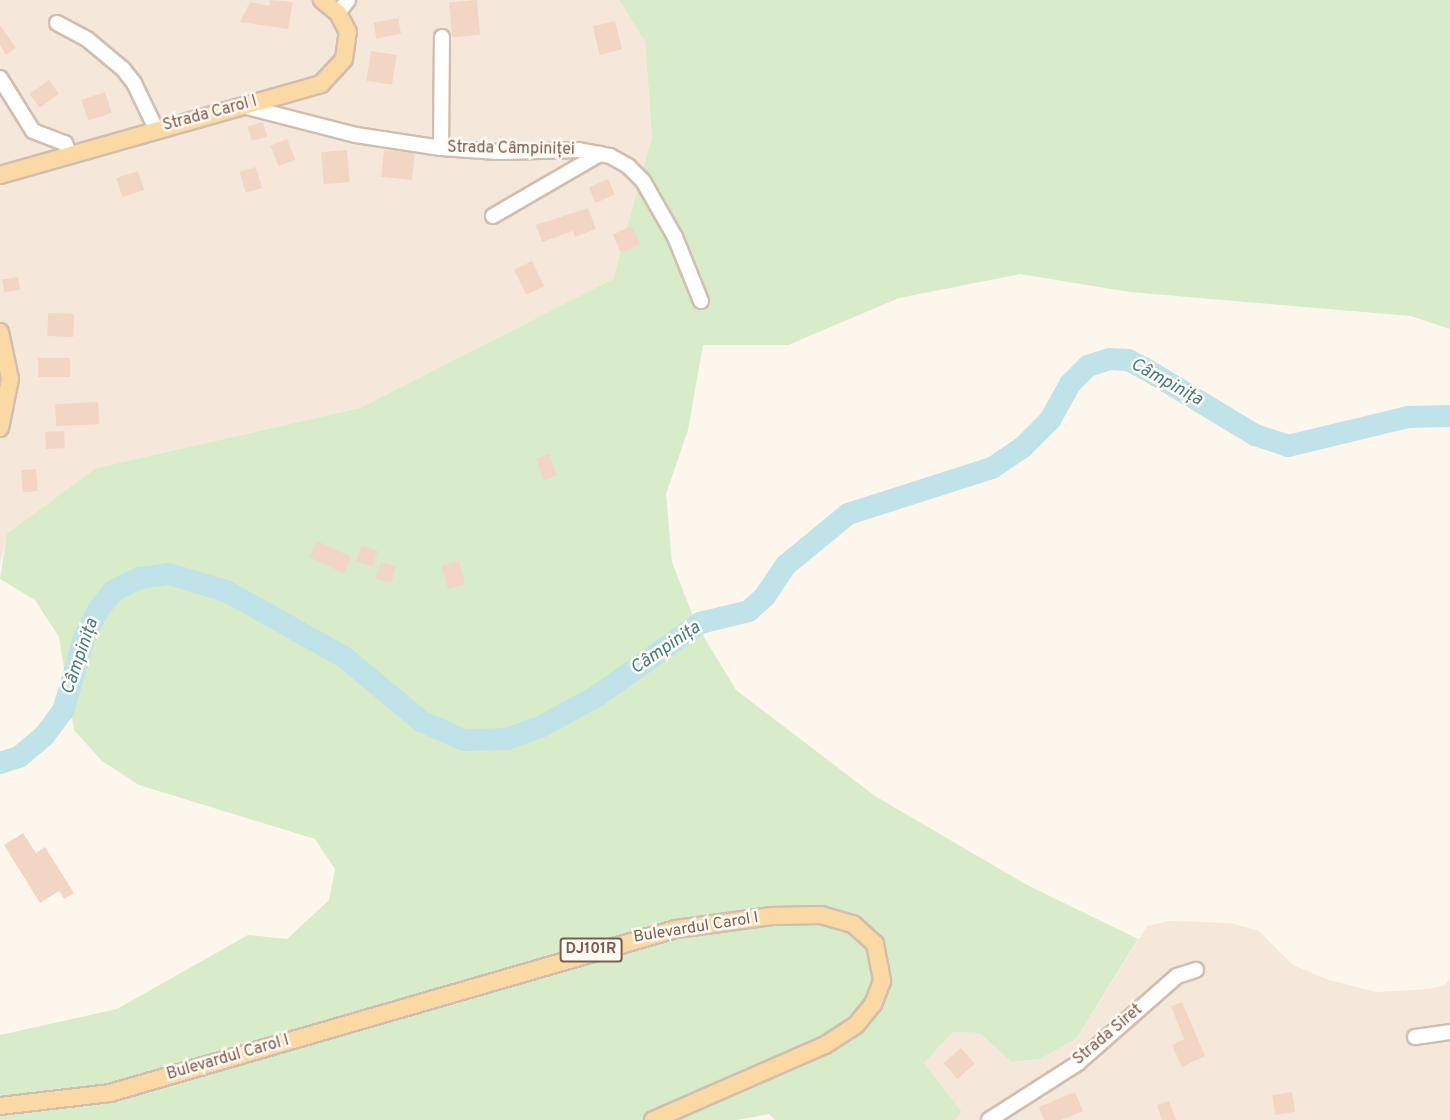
<!DOCTYPE html>
<html>
<head>
<meta charset="utf-8">
<style>
	body { margin:0 }
	#map { position:relative; width:1450px; height:1120px; overflow:hidden; background:#fdf6ec; font-family:Overpass,sans-serif }
	div>[style] { position:absolute }
	[style*='--x'] { left:calc(var(--x)*1px); top:calc(var(--y)*1px); width:calc(var(--w)*1px); rotate:calc(var(--a)*1deg) }
	.residential>* { inset:0; background:#f5e8da }
	.green>* { inset:0; background:#d8ecc9 }
	.river>* { height:22px; margin:-11px; padding:0 11px; transform-origin:11px; border-radius:11px; background:#bfe3e8 }
	.building>* { inset:0; background:#f3d5c3; transform-origin:0 0 }
	.roads { filter:drop-shadow(2px 0 #d1beb0) drop-shadow(-2px 0 #d1beb0) drop-shadow(0 2px #d1beb0) drop-shadow(0 -2px #d1beb0) }
	.minor>* { height:14px; margin:-7px; padding:0 7px; transform-origin:7px; border-radius:7px; background:#fff }
	.major>* { height:16px; margin:-8px; padding:0 8px; transform-origin:8px; border-radius:8px; background:#fbd9a5 }
	span { translate:-50% -50%; white-space:nowrap; text-align:center; line-height:1.15; -webkit-text-stroke:5px #fffaf3; paint-order:stroke }
	.shield-label span { padding:2px 4px; background:#fffaf3; border:2px solid; border-radius:4px; -webkit-text-stroke-width:0 }
	.shield-label { font-size:15px; color:#7a5c4d; font-weight:700 }
	.street-label { font-size:16px; color:#7a5c4d }
	.water-label { font-size:18px; color:#437c86; font-style:italic }
</style>
</head>
<body>
<div id="map">
	<div class="residential">
		<div style="clip-path:polygon(0 0,619px 0,645px 42px,652px 137px,613px 279px,360px 408px,96px 468px,8px 534px,0 563px)"></div>
		<div style="clip-path:polygon(1169px 921px,1231px 923px,1259px 931px,1293px 965px,1326px 979px,1376px 992px,1430px 989px,1445px 985px,1450px 978px,1450px 1120px,955px 1120px,962px 1112px,924px 1063px,953px 1032px,980px 1033px,1011px 1062px,1040px 1059px,1076px 1039px,1147px 926px)"></div>
	</div>
	<div class="green">
		<div style="clip-path:polygon(619px 0,1450px 0,1450px 329px,1411px 316px,1130px 292px,1020px 274px,899px 298px,788px 345px,703px 345px,688px 430px,666px 494px,672px 562px,696px 624px,736px 690px,875px 796px,1027px 885px,1138px 939px,1076px 1039px,1040px 1059px,1011px 1062px,980px 1033px,953px 1032px,924px 1063px,962px 1112px,955px 1120px,775px 1120px,769px 1114px,737px 1120px,0 1120px,0 1035px,117px 1009px,248px 935px,287px 939px,329px 900px,335px 869px,315px 839px,139px 785px,102px 761px,74px 730px,59px 637px,35px 600px,0 579px,7px 534px,96px 468px,360px 408px,613px 279px,652px 137px,645px 42px)"></div>
	</div>
	<div class="river">
		<div style="--x:0;--y:763;--w:20;--a:-18"></div>
		<div style="--x:19;--y:757;--w:33;--a:-40"></div>
		<div style="--x:44;--y:736;--w:31;--a:-53"></div>
		<div style="--x:63;--y:711;--w:78;--a:-73.7"></div>
		<div style="--x:85;--y:636;--w:30;--a:-63"></div>
		<div style="--x:99;--y:609;--w:23;--a:-52"></div>
		<div style="--x:113;--y:591;--w:30;--a:-26"></div>
		<div style="--x:140;--y:578;--w:29;--a:-8"></div>
		<div style="--x:169;--y:574;--w:59;--a:16.6"></div>
		<div style="--x:226;--y:591;--w:135;--a:29.2"></div>
		<div style="--x:344;--y:657;--w:100;--a:39.7"></div>
		<div style="--x:421;--y:721;--w:47;--a:23.8"></div>
		<div style="--x:464;--y:740;--w:43;--a:-1.3"></div>
		<div style="--x:507;--y:739;--w:37;--a:-20"></div>
		<div style="--x:542;--y:726;--w:63;--a:-28.6"></div>
		<div style="--x:597;--y:696;--w:126;--a:-35.3"></div>
		<div style="--x:700;--y:623;--w:50;--a:-13.8"></div>
		<div style="--x:749;--y:611;--w:22;--a:-43"></div>
		<div style="--x:765;--y:596;--w:37;--a:-56"></div>
		<div style="--x:786;--y:565;--w:80;--a:-39.4"></div>
		<div style="--x:848;--y:514;--w:151;--a:-17.7"></div>
		<div style="--x:992;--y:468;--w:36;--a:-34"></div>
		<div style="--x:1022;--y:448;--w:40;--a:-45"></div>
		<div style="--x:1050;--y:420;--w:41;--a:-60.9"></div>
		<div style="--x:1070;--y:384;--w:25;--a:-45"></div>
		<div style="--x:1088;--y:366;--w:22;--a:-18"></div>
		<div style="--x:1109;--y:359;--w:19;--a:3"></div>
		<div style="--x:1128;--y:360;--w:18;--a:27"></div>
		<div style="--x:1144;--y:368;--w:130;--a:31.1"></div>
		<div style="--x:1255;--y:435;--w:35;--a:18"></div>
		<div style="--x:1288;--y:446;--w:123;--a:-13.6"></div>
		<div style="--x:1408;--y:417;--w:42;--a:-1.4"></div>
	</div>
	<div class="building">
		<div style="clip-path:polygon(270px 0,293px 2px,288px 29px,240px 22px,250px 2px,269px 6px)"></div>
		<div style="left:477px;top:0;width:35px;height:28px;rotate:85deg"></div>
		<div style="left:398px;top:18px;width:16px;height:25px;rotate:79deg"></div>
		<div style="left:615px;top:21px;width:29px;height:23px;rotate:76deg"></div>
		<div style="clip-path:polygon(0 25px,16px 48px,6px 55px,0 45px)"></div>
		<div style="left:371px;top:51px;width:26px;height:30px;rotate:9deg"></div>
		<div style="left:49px;top:80px;width:17px;height:24px;rotate:54deg"></div>
		<div style="left:105px;top:92px;width:22px;height:25px;rotate:72deg"></div>
		<div style="left:263px;top:122px;width:15px;height:16px;rotate:74deg"></div>
		<div style="left:287px;top:139px;width:22px;height:18px;rotate:68deg"></div>
		<div style="left:347px;top:150px;width:32px;height:26px;rotate:85deg"></div>
		<div style="left:384px;top:150px;width:31px;height:27px;rotate:6deg"></div>
		<div style="left:256px;top:167px;width:22px;height:17px;rotate:74deg"></div>
		<div style="left:138px;top:171px;width:20px;height:23px;rotate:72deg"></div>
		<div style="left:608px;top:179px;width:17px;height:21px;rotate:66deg"></div>
		<div style="clip-path:polygon(588px 208px,596px 229px,575px 237px,573px 231px,542px 242px,536px 225px)"></div>
		<div style="left:632px;top:226px;width:20px;height:21px;rotate:66deg"></div>
		<div style="left:532px;top:261px;width:28px;height:20px;rotate:64deg"></div>
		<div style="left:18px;top:277px;width:13px;height:16px;rotate:81deg"></div>
		<div style="left:48px;top:313px;width:26px;height:23px;rotate:2deg"></div>
		<div style="left:38px;top:358px;width:32px;height:19px"></div>
		<div style="left:98px;top:402px;width:22px;height:43px;rotate:87deg"></div>
		<div style="left:64px;top:431px;width:17px;height:19px;rotate:87deg"></div>
		<div style="left:549px;top:454px;width:23px;height:14px;rotate:70deg"></div>
		<div style="left:36px;top:469px;width:22px;height:15px;rotate:85deg"></div>
		<div style="left:317px;top:541px;width:38px;height:18px;rotate:25deg"></div>
		<div style="left:362px;top:545px;width:17px;height:17px;rotate:21deg"></div>
		<div style="left:459px;top:561px;width:24px;height:18px;rotate:75deg"></div>
		<div style="left:381px;top:562px;width:16px;height:17px;rotate:18deg"></div>
		<div style="clip-path:polygon(23px 833px,36px 853px,45px 847px,74px 893px,64px 899px,59px 891px,40px 903px,4px 845px)"></div>
		<div style="clip-path:polygon(1182px 1002px,1205px 1056px,1182px 1067px,1172px 1045px,1184px 1039px,1171px 1006px)"></div>
		<div style="left:961px;top:1048px;width:21px;height:23px;rotate:49deg"></div>
		<div style="clip-path:polygon(1075px 1092px,1083px 1111px,1061px 1120px,1044px 1120px,1039px 1107px)"></div>
		<div style="left:1292px;top:1092px;width:20px;height:20px;rotate:81deg"></div>
		<div style="clip-path:polygon(1169px 1101px,1176px 1120px,1162px 1120px,1157px 1105px)"></div>
	</div>
	<div class="roads">
		<div class="minor">
			<div style="--x:338;--y:13;--w:16;--a:-52"></div>
			<div style="--x:57;--y:23;--w:34;--a:28"></div>
			<div style="--x:87;--y:39;--w:47;--a:39.8"></div>
			<div style="--x:123;--y:69;--w:18;--a:52"></div>
			<div style="--x:134;--y:83;--w:51;--a:64.4"></div>
			<div style="--x:0;--y:78;--w:62;--a:58.1"></div>
			<div style="--x:33;--y:131;--w:34;--a:21"></div>
			<div style="--x:65;--y:143;--w:12;--a:70"></div>
			<div style="--x:243;--y:106;--w:117;--a:14.4"></div>
			<div style="--x:356;--y:135;--w:86;--a:8.7"></div>
			<div style="--x:441;--y:148;--w:57;--a:4"></div>
			<div style="--x:498;--y:152;--w:81;--a:-1.4"></div>
			<div style="--x:579;--y:150;--w:32;--a:11"></div>
			<div style="--x:610;--y:156;--w:21;--a:29"></div>
			<div style="--x:628;--y:166;--w:21;--a:45"></div>
			<div style="--x:643;--y:181;--w:64;--a:60.3"></div>
			<div style="--x:675;--y:237;--w:69;--a:67.9"></div>
			<div style="--x:441;--y:148;--w:111;--a:-89.5"></div>
			<div style="--x:493;--y:216;--w:124;--a:-30.1"></div>
			<div style="--x:1415;--y:1037;--w:35;--a:-8"></div>
			<div style="--x:989;--y:1120;--w:106;--a:-32.6"></div>
			<div style="--x:1078;--y:1063;--w:132;--a:-41.3"></div>
			<div style="--x:1177;--y:976;--w:20;--a:-18"></div>
		</div>
		<div class="major">
			<div style="--x:0;--y:175;--w:334;--a:-15.8"></div>
			<div style="--x:321;--y:84;--w:34;--a:-47"></div>
			<div style="--x:344;--y:59;--w:27;--a:-82"></div>
			<div style="--x:348;--y:32;--w:21;--a:-118"></div>
			<div style="--x:338;--y:13;--w:21;--a:-141"></div>
			<div style="--x:0;--y:332;--w:48;--a:78"></div>
			<div style="--x:10;--y:379;--w:50;--a:101.5"></div>
			<div style="--x:0;--y:1106;--w:111;--a:-6.7"></div>
			<div style="--x:110;--y:1093;--w:589;--a:-16.16"></div>
			<div style="--x:676;--y:929;--w:97;--a:-7.7"></div>
			<div style="--x:772;--y:916;--w:49;--a:-1.2"></div>
			<div style="--x:821;--y:915;--w:33;--a:16"></div>
			<div style="--x:853;--y:924;--w:30;--a:42"></div>
			<div style="--x:875;--y:944;--w:38;--a:79"></div>
			<div style="--x:882;--y:981;--w:25;--a:111"></div>
			<div style="--x:873;--y:1004;--w:27;--a:129"></div>
			<div style="--x:856;--y:1025;--w:37;--a:147"></div>
			<div style="--x:825;--y:1045;--w:188;--a:156.4"></div>
		</div>
	</div>
	<div class="shield-label">
		<span style="left:591px;top:950px">DJ101R</span>
	</div>
	<div class="street-label">
		<span style="left:210px;top:114px;rotate:-15deg">Strada Carol I</span>
		<span style="left:511px;top:149px;rotate:1deg">Strada Câmpiniței</span>
		<span style="left:696px;top:928px;rotate:-9deg">Bulevardul Carol I</span>
		<span style="left:1108px;top:1035px;rotate:-40deg">Strada Siret</span>
		<span style="left:228px;top:1058px;rotate:-16deg">Bulevardul Carol I</span>
	</div>
	<div class="water-label">
		<span style="left:1166px;top:383px;rotate:29deg">Câmpinița</span>
		<span style="left:666px;top:649px;rotate:-34deg">Câmpinița</span>
		<span style="left:81px;top:657px;rotate:-71deg">Câmpinița</span>
	</div>
</div>
</body>
</html>
